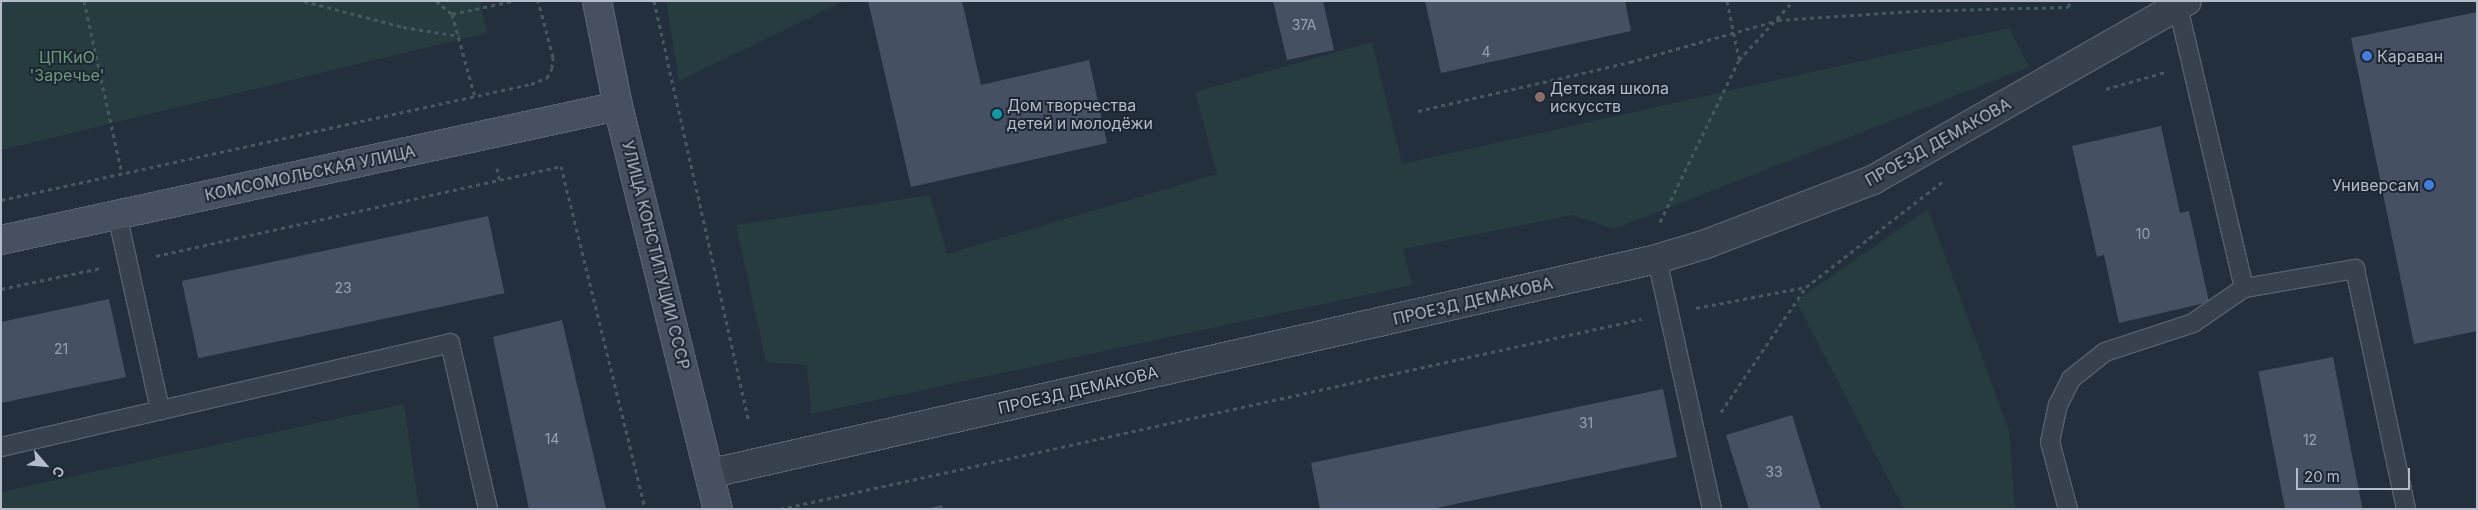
<!DOCTYPE html>
<html>
<head>
<meta charset="utf-8">
<style>
	body { margin:0 }
	#map { position:relative; width:2478px; height:510px; overflow:hidden; background:#242f3e; font-family:Inter,sans-serif }
	div>[style] { position:absolute }
	[style*='--x'] { left:calc(var(--x)*1px); top:calc(var(--y)*1px); width:calc(var(--w)*1px); rotate:calc(var(--a)*1deg) }
	.green>* { inset:0; background:#263c3f }
	.building>* { inset:0; background:#455162; transform-origin:0 0 }
	.path>* { height:3px; margin-top:-1.5px; transform-origin:0; background:repeating-linear-gradient(90deg,#44595c 0 4px,transparent 0 8px) }
	.roads { filter:drop-shadow(1px 0 #565f6c) drop-shadow(-1px 0 #565f6c) drop-shadow(0 1px #565f6c) drop-shadow(0 -1px #565f6c) }
	.lane>* { height:18px; margin:-9px; padding:0 9px; transform-origin:9px; border-radius:9px; background:#38414e }
	.street>* { height:28px; margin:-14px; padding:0 14px; transform-origin:14px; border-radius:14px; background:#38414e }
	.secondary>* { height:28px; margin:-14px; padding:0 14px; transform-origin:14px; border-radius:14px; background:#465061 }
	.dots>* { width:14px; height:14px; translate:-50% -50%; box-sizing:border-box; border:2px solid #1d2633; border-radius:50% }
	span { translate:-50% -50%; white-space:nowrap; text-align:center; line-height:1.15; -webkit-text-stroke:4px #1d2633; paint-order:stroke }
	.number-label { font-size:14px; color:#98a1af }
	.number-label span { -webkit-text-stroke-width:0 }
	.poi-label { font-size:16px; color:#b4bcc9 }
	.left { translate:0 -50%; text-align:left }
	.right { translate:-100% -50%; text-align:right }
	.park-label { font-size:16px; color:#6b9a76 }
	.street-label { font-size:16px; color:#b4bcc9 }
	.frame { position:absolute; inset:0; border:2px solid #b4bcc9; pointer-events:none }
	.north { position:absolute; left:20px; top:440px; width:50px; height:50px; -webkit-text-stroke:4px #1d2633; paint-order:stroke; rotate:117deg; font-size:14px; font-weight:700; line-height:20px; text-align:center; color:#b4bcc9 }
	.north::after { content:''; display:block; margin:auto; width:18px; height:22px; background:#b4bcc9; clip-path:polygon(50% 0,100% 100%,50% 72%,0 100%) }
	.scale { position:absolute; left:2296px; top:468px; width:114px; height:22px; box-sizing:border-box; border:2px solid #b4bcc9; border-top:0; padding-left:6px; font-size:15px; line-height:18px; white-space:nowrap; color:#b4bcc9; -webkit-text-stroke:4px #1d2633; paint-order:stroke }
</style>
</head>
<body>
<div id="map">
	<div class="green">
		<div style="clip-path:polygon(1px 1px,480px 1px,487px 33px,1px 150px)"></div>
		<div style="clip-path:polygon(666px 1px,844px 1px,679px 81px)"></div>
		<div style="clip-path:polygon(2009px 28px,2029px 67px,1614px 229px,1572px 215px,1403px 249px,1412px 285px,811px 414px,807px 365px,766px 362px,736px 225px,930px 195px,947px 254px,1217px 174px,1195px 92px,1372px 42px,1402px 164px)"></div>
		<div style="clip-path:polygon(1928px 209px,2009px 431px,2015px 509px,1904px 509px,1796px 301px)"></div>
		<div style="clip-path:polygon(404px 404px,419px 509px,1px 509px,1px 492px)"></div>
	</div>
	<div class="building">
		<div style="clip-path:polygon(868px 1px,962px 1px,981px 85px,1089px 60px,1107px 143px,911px 187px)"></div>
		<div style="clip-path:polygon(1273px 1px,1323px 1px,1334px 50px,1287px 60px)"></div>
		<div style="clip-path:polygon(1425px 1px,1625px 1px,1631px 31px,1441px 73px)"></div>
		<div style="clip-path:polygon(2477px 12px,2477px 331px,2414px 344px,2351px 38px)"></div>
		<div style="clip-path:polygon(2161px 126px,2180px 213px,2189px 211px,2209px 302px,2119px 323px,2104px 255px,2097px 257px,2072px 146px)"></div>
		<div style="left:488px;top:216px;width:79px;height:313px;rotate:78deg"></div>
		<div style="clip-path:polygon(109px 299px,126px 377px,1px 403px,1px 322px)"></div>
		<div style="clip-path:polygon(562px 320px,606px 509px,529px 509px,493px 337px)"></div>
		<div style="left:2333px;top:357px;width:155px;height:76px;rotate:79deg"></div>
		<div style="clip-path:polygon(1663px 389px,1677px 457px,1432px 509px,1320px 509px,1311px 463px)"></div>
		<div style="clip-path:polygon(1792px 415px,1821px 509px,1749px 509px,1726px 435px)"></div>
		<div style="clip-path:polygon(942px 505px,943px 509px,931px 509px,930px 508px)"></div>
	</div>
	<div class="path">
		<div style="--x:84;--y:1;--w:177;--a:77.6"></div>
		<div style="--x:304;--y:1;--w:102;--a:14.7"></div>
		<div style="--x:403;--y:27;--w:57;--a:9.1"></div>
		<div style="--x:436;--y:1;--w:21;--a:39"></div>
		<div style="--x:452;--y:14;--w:61;--a:-12.2"></div>
		<div style="--x:654;--y:1;--w:432;--a:77.3"></div>
		<div style="--x:1727;--y:1;--w:59;--a:78.3"></div>
		<div style="--x:452;--y:14;--w:86;--a:74.5"></div>
		<div style="--x:2106;--y:89;--w:61;--a:-16.1"></div>
		<div style="--x:1418;--y:111;--w:218;--a:-13"></div>
		<div style="--x:1630;--y:62;--w:154;--a:-15.8"></div>
		<div style="--x:1778;--y:20;--w:136;--a:-3.8"></div>
		<div style="--x:1914;--y:11;--w:154;--a:-1.5"></div>
		<div style="--x:2068;--y:7;--w:7;--a:-63"></div>
		<div style="--x:497;--y:168;--w:11;--a:80"></div>
		<div style="--x:1;--y:200;--w:543;--a:-12.35"></div>
		<div style="--x:531;--y:84;--w:17;--a:-21"></div>
		<div style="--x:547;--y:78;--w:11;--a:-63"></div>
		<div style="--x:552;--y:68;--w:11;--a:-85"></div>
		<div style="--x:553;--y:57;--w:58;--a:-105"></div>
		<div style="--x:1660;--y:222;--w:180;--a:-64"></div>
		<div style="--x:1739;--y:60;--w:80;--a:-47.5"></div>
		<div style="--x:156;--y:256;--w:415;--a:-12.5"></div>
		<div style="--x:561;--y:166;--w:353;--a:76.2"></div>
		<div style="--x:1;--y:289;--w:102;--a:-11.9"></div>
		<div style="--x:1696;--y:308;--w:112;--a:-10.8"></div>
		<div style="--x:1806;--y:287;--w:172;--a:-37.7"></div>
		<div style="--x:1721;--y:412;--w:151;--a:-55.8"></div>
		<div style="--x:780;--y:509;--w:882;--a:-12.44"></div>
	</div>
	<div class="roads">
		<div class="lane">
			<div style="--x:117;--y:214;--w:201;--a:77.6"></div>
			<div style="--x:1657;--y:259;--w:256;--a:77.6"></div>
			<div style="--x:2244;--y:288;--w:113;--a:-9.7"></div>
			<div style="--x:2355;--y:269;--w:245;--a:78"></div>
			<div style="--x:1;--y:447;--w:461;--a:-13"></div>
			<div style="--x:450;--y:343;--w:170;--a:77.1"></div>
			<div style="--x:2068;--y:509;--w:69;--a:-105"></div>
			<div style="--x:2050;--y:442;--w:38;--a:-78"></div>
			<div style="--x:2058;--y:405;--w:29;--a:-63"></div>
			<div style="--x:2071;--y:379;--w:43;--a:-38.5"></div>
			<div style="--x:2105;--y:352;--w:93;--a:-18.2"></div>
			<div style="--x:2193;--y:323;--w:62;--a:-34.5"></div>
			<div style="--x:2244;--y:288;--w:290;--a:-103.2"></div>
		</div>
		<div class="street">
			<div style="--x:712;--y:473;--w:969;--a:-12.76"></div>
			<div style="--x:1657;--y:259;--w:51;--a:-17"></div>
			<div style="--x:1706;--y:244;--w:179;--a:-21"></div>
			<div style="--x:1873;--y:180;--w:361;--a:-29.7"></div>
		</div>
		<div class="secondary">
			<div style="--x:597;--y:1;--w:107;--a:78.7"></div>
			<div style="--x:618;--y:106;--w:415;--a:76.1"></div>
			<div style="--x:1;--y:240;--w:631;--a:-12.25"></div>
		</div>
	</div>
	<div class="dots">
		<div style="left:2367px;top:56px;background:#3f7fe0"></div>
		<div style="left:1540px;top:97px;background:#8d6e63"></div>
		<div style="left:997px;top:114px;background:#0f9aa8"></div>
		<div style="left:2429px;top:185px;background:#3f7fe0"></div>
	</div>
	<div class="number-label">
		<span style="left:1304px;top:25px">37А</span>
		<span style="left:1486px;top:52px">4</span>
		<span style="left:2143px;top:234px">10</span>
		<span style="left:343px;top:288px">23</span>
		<span style="left:61px;top:349px">21</span>
		<span style="left:1586px;top:423px">31</span>
		<span style="left:552px;top:439px">14</span>
		<span style="left:2310px;top:440px">12</span>
		<span style="left:1774px;top:472px">33</span>
	</div>
	<div class="poi-label">
		<span class="left" style="left:2377px;top:56px">Караван</span>
		<span class="left" style="left:1550px;top:97px">Детская школа<br>искусств</span>
		<span class="left" style="left:1007px;top:114px">Дом творчества<br>детей и молодёжи</span>
		<span class="right" style="left:2419px;top:185px">Универсам</span>
	</div>
	<div class="park-label">
		<span style="left:67px;top:66px">ЦПКиО<br>'Заречье'</span>
	</div>
	<div class="street-label">
		<span style="left:1938px;top:142px;rotate:-29deg">ПРОЕЗД ДЕМАКОВА</span>
		<span style="left:310px;top:173px;rotate:-12deg">КОМСОМОЛЬСКАЯ УЛИЦА</span>
		<span style="left:656px;top:255px;rotate:76deg">УЛИЦА КОНСТИТУЦИИ СССР</span>
		<span style="left:1473px;top:301px;rotate:-13deg">ПРОЕЗД ДЕМАКОВА</span>
		<span style="left:1078px;top:390px;rotate:-13deg">ПРОЕЗД ДЕМАКОВА</span>
	</div>
	<div class="frame"></div>
	<div class="north">С</div>
	<div class="scale">20 m</div>
</div>
</body>
</html>
